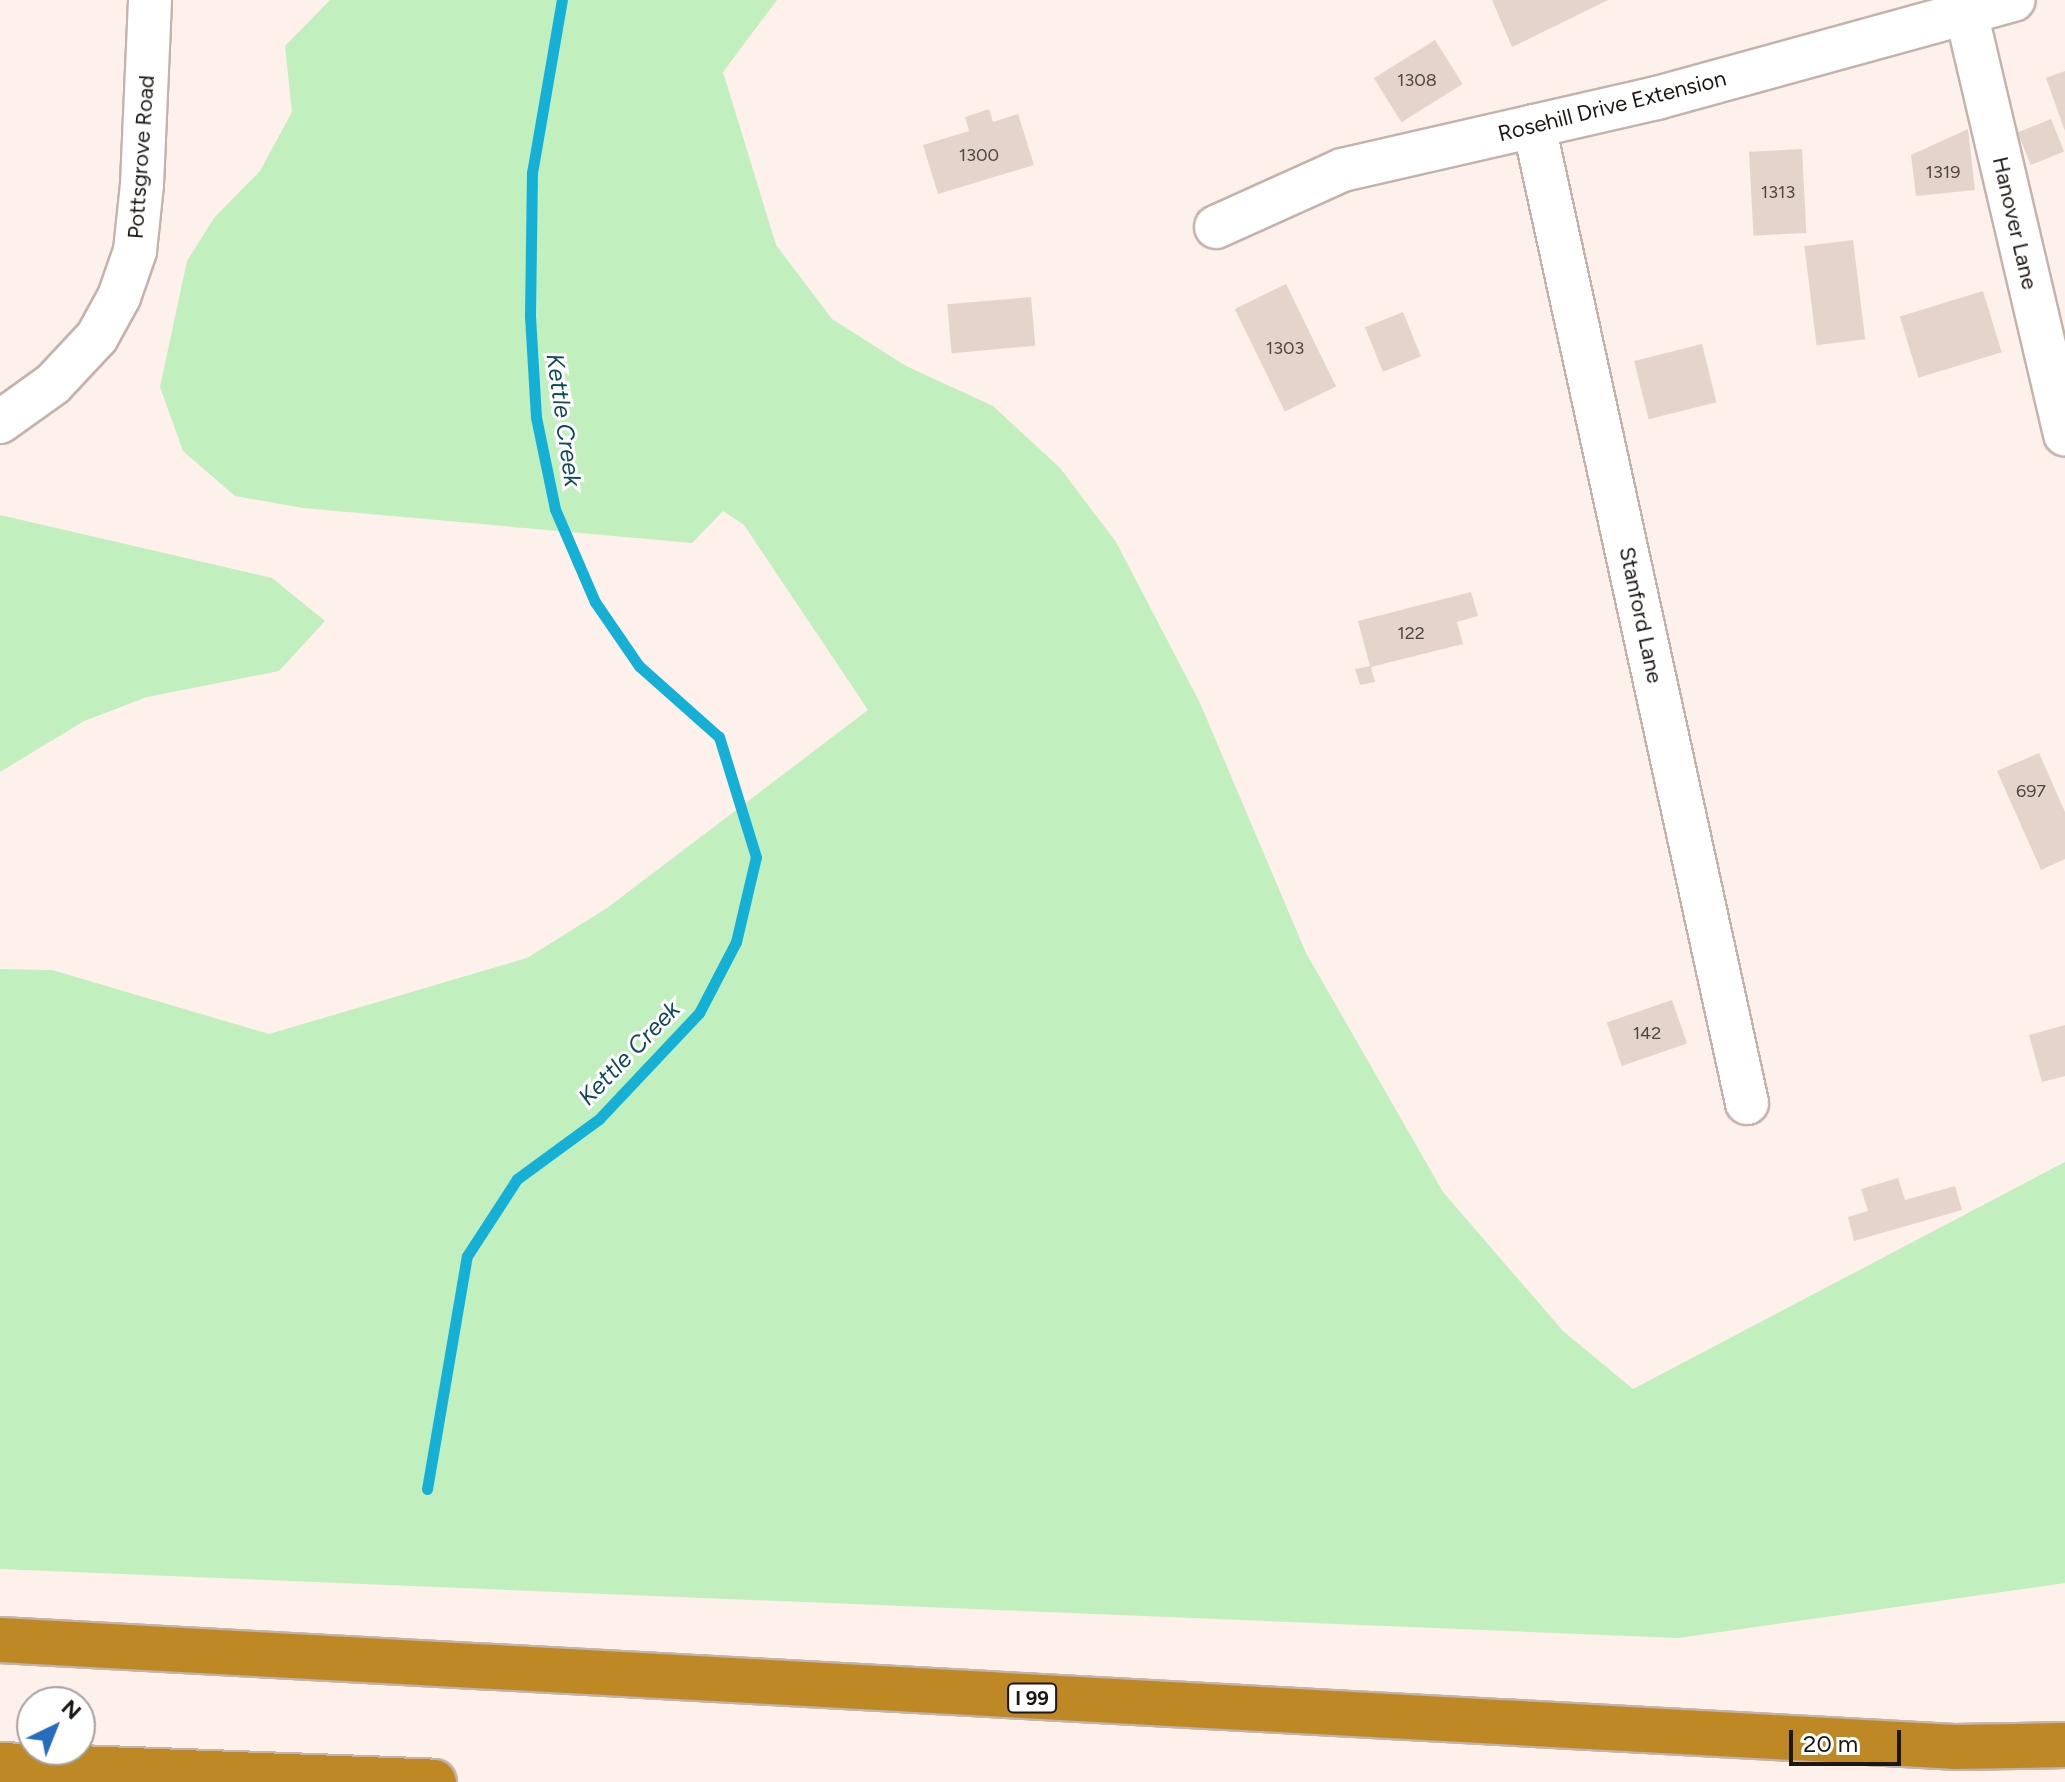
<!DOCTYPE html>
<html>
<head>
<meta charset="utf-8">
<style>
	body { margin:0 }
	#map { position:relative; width:2065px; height:1782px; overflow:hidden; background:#fef0ea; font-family:Figtree,sans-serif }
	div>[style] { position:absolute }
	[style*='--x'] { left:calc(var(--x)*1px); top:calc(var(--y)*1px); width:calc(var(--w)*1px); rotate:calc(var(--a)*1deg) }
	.green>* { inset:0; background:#c1efbe }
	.stream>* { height:11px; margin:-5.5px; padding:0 5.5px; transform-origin:5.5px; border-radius:5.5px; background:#15b0d6 }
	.building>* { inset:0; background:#e4d4cc; transform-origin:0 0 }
	.roads { filter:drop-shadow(2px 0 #c4b3ac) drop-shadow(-2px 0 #c4b3ac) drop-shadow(0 2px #c4b3ac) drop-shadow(0 -2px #c4b3ac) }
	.minor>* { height:42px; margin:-21px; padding:0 21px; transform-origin:21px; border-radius:21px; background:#fff }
	.motorway>* { height:44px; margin:-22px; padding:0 22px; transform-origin:22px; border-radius:22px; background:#be8924 }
	span { translate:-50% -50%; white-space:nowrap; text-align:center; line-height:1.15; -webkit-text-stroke:6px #fff; paint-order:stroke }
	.number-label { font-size:18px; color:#4f4642 }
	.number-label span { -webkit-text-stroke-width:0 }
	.shield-label span { padding:2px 6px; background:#fff; border:2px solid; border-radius:6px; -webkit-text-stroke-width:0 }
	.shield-label { font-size:20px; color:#1d1714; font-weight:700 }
	.street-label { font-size:22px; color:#1d1714 }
	.water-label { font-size:24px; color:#0f4959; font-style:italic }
	.north { position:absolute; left:16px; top:1686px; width:80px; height:80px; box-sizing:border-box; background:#fff; border:2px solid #a5a2a1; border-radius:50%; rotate:43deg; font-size:22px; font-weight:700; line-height:32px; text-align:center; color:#1d1714 }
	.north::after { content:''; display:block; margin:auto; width:28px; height:36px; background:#256ebe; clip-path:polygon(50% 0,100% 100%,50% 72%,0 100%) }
	.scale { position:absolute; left:1789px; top:1730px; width:112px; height:36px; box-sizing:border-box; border:4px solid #1d1714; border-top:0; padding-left:10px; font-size:24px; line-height:28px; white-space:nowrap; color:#1d1714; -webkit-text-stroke:6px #fff; paint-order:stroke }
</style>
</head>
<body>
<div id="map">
	<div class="green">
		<div style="clip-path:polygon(330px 0,777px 0,723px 72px,776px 245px,832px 319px,906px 366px,993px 406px,1060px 468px,1116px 542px,1200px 703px,1306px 953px,1443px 1192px,1563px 1331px,1633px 1389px,2065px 1162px,2065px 1583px,1678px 1638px,0 1569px,0 969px,52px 970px,269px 1034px,527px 958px,607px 908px,868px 710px,744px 525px,723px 511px,692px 543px,303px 508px,235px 496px,183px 451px,160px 387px,187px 261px,214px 218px,260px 171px,292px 112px,285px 46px)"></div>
		<div style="clip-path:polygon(0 515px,272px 578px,325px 621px,279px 671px,147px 697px,84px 721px,0 772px)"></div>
	</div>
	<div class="stream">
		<div style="--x:427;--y:1489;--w:236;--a:-80.3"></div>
		<div style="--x:467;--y:1256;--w:92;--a:-57"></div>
		<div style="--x:517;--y:1179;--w:102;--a:-36.2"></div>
		<div style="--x:599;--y:1119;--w:146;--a:-46.7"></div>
		<div style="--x:699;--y:1013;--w:80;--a:-62.5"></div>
		<div style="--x:736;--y:942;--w:87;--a:-76.8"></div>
		<div style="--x:756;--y:857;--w:126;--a:-107.1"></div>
		<div style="--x:719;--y:737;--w:107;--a:-138.4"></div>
		<div style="--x:639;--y:666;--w:78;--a:-124.5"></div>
		<div style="--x:595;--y:602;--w:101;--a:-113.3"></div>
		<div style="--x:555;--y:509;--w:94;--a:-101.7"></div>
		<div style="--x:536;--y:417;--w:102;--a:-93.4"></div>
		<div style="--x:530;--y:315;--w:142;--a:-89.2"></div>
		<div style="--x:532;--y:173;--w:176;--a:-80.2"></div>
	</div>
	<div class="building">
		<div style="clip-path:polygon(1492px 0,1608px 0,1512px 47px)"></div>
		<div style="left:1435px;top:40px;width:52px;height:72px;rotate:58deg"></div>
		<div style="clip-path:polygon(2065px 71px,2065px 131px,2046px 78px)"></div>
		<div style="clip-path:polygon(989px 109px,993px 122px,1018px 114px,1034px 165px,938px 194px,923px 145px,969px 131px,965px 117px)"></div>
		<div style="left:2051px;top:119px;width:35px;height:36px;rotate:68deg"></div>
		<div style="clip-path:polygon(1968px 129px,1975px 190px,1916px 196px,1911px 155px)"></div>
		<div style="left:1802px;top:149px;width:84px;height:53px;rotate:87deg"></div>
		<div style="left:1853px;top:240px;width:100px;height:49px;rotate:83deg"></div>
		<div style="left:1286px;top:284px;width:114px;height:57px;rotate:64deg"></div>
		<div style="left:1983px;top:291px;width:64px;height:87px;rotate:73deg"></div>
		<div style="left:1031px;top:297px;width:49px;height:84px;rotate:85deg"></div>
		<div style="left:1403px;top:312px;width:48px;height:41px;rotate:68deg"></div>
		<div style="left:1702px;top:344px;width:60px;height:70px;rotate:76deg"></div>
		<div style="clip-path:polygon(1471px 592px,1478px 616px,1457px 622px,1463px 644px,1371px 667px,1375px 682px,1360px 685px,1355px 669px,1370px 666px,1358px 621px)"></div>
		<div style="clip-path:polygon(2039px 753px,2065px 812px,2065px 859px,2041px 870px,1997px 771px)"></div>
		<div style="left:1672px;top:1000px;width:46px;height:69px;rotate:71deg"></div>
		<div style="clip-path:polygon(2065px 1025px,2065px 1076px,2042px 1082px,2029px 1035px)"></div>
		<div style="clip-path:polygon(1898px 1178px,1905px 1200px,1955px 1186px,1962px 1210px,1854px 1241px,1848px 1217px,1868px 1211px,1861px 1189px)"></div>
	</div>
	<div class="roads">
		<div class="minor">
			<div style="--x:1966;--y:12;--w:434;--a:76.8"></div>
			<div style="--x:1534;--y:126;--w:1000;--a:77.7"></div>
			<div style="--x:1216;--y:227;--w:138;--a:-24.3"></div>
			<div style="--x:1342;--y:170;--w:323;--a:-12.9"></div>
			<div style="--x:1657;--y:98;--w:370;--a:-15.4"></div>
			<div style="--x:0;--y:422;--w:65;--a:-35.6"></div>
			<div style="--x:53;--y:384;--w:64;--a:-46.9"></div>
			<div style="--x:97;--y:337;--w:46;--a:-61.2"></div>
			<div style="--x:119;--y:297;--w:49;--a:-70.8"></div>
			<div style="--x:135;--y:251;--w:67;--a:-84"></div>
			<div style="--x:142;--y:184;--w:184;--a:-87.5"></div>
		</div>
		<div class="motorway">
			<div style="--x:0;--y:1640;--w:1957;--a:3.13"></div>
			<div style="--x:1954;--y:1747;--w:111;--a:-1"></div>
			<div style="--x:0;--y:1765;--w:434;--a:2.2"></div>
		</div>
	</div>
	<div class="number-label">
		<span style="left:1417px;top:80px">1308</span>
		<span style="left:979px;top:155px">1300</span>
		<span style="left:1943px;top:172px">1319</span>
		<span style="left:1778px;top:192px">1313</span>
		<span style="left:1285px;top:348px">1303</span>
		<span style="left:1411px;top:633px">122</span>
		<span style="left:2031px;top:791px">697</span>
		<span style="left:1647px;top:1033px">142</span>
	</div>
	<div class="shield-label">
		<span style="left:1032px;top:1698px">I 99</span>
	</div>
	<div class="street-label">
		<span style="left:1612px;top:106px;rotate:-14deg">Rosehill Drive Extension</span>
		<span style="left:141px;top:157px;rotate:-86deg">Pottsgrove Road</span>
		<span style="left:2015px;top:223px;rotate:77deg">Hanover Lane</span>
		<span style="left:1641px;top:615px;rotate:78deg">Stanford Lane</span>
	</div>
	<div class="water-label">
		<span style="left:564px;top:420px;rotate:82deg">Kettle Creek</span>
		<span style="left:629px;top:1053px;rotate:-46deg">Kettle Creek</span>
	</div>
	<div class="north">N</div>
	<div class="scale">20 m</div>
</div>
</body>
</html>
